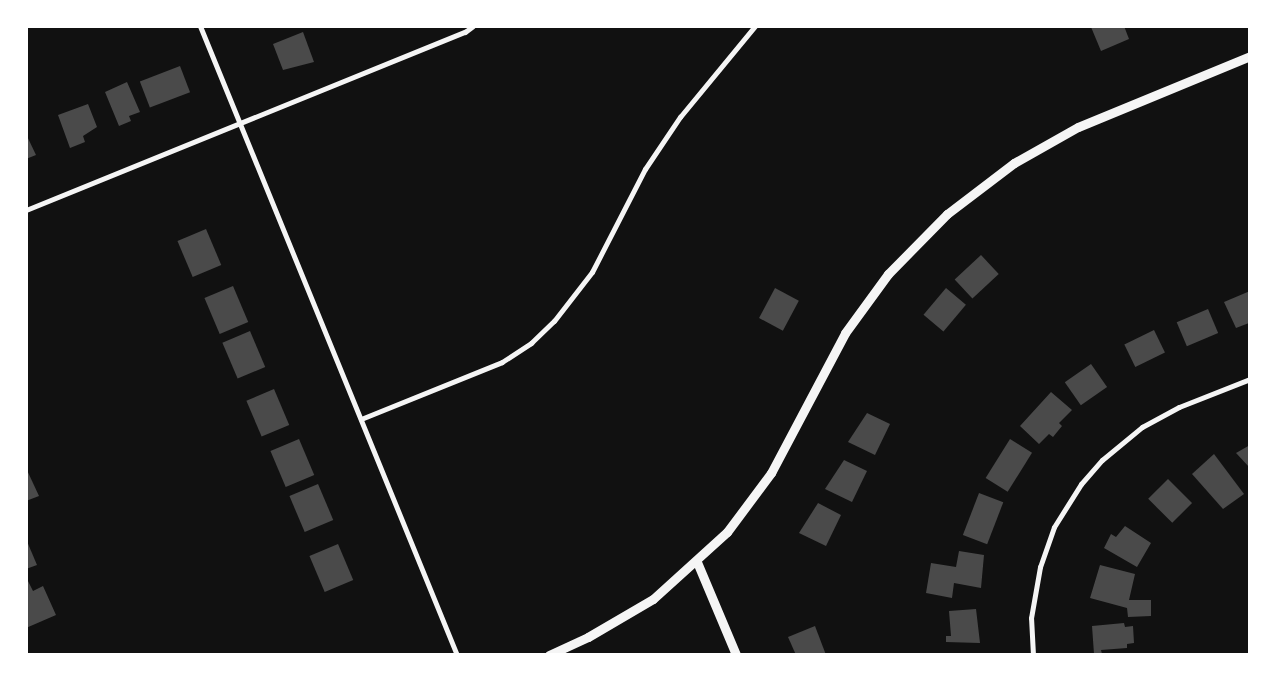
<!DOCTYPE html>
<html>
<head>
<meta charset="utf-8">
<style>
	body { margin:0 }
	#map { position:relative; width:1276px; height:681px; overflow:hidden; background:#111; font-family:Signika,sans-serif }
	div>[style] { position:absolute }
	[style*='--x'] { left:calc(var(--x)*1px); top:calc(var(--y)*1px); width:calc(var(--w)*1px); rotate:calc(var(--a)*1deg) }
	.building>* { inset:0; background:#4a4a4a; transform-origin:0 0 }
	.minor>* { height:5px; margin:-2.5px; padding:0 2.5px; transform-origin:2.5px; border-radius:2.5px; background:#f5f5f5 }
	.tertiary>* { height:9px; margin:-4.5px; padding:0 4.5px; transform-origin:4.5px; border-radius:4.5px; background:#f5f5f5 }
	span { translate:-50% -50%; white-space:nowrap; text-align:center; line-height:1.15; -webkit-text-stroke:4.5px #fff; paint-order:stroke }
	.frame { position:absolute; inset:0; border:28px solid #fff; pointer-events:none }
</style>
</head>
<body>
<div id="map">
	<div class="building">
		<div style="clip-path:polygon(1124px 26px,1129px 39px,1101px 51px,1091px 27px)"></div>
		<div style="clip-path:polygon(303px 32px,314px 62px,283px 70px,273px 44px)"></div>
		<div style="left:180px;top:66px;width:28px;height:43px;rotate:69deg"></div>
		<div style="clip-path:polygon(127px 82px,140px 112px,129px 116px,131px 121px,119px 126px,105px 92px)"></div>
		<div style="clip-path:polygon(88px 104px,97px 127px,83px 136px,85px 142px,70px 148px,58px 115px)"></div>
		<div style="clip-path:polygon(26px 134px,36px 155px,26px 159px)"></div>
		<div style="left:206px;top:229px;width:39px;height:31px;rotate:67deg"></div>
		<div style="left:981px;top:255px;width:26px;height:36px;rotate:47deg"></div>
		<div style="left:233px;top:286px;width:39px;height:31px;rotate:67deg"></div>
		<div style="left:775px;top:288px;width:27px;height:34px;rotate:28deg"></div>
		<div style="left:946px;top:288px;width:26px;height:35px;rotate:40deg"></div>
		<div style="clip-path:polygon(1250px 291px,1249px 323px,1236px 328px,1224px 302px)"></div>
		<div style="left:1208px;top:309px;width:26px;height:34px;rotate:67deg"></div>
		<div style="left:1154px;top:330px;width:25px;height:33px;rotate:64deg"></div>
		<div style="left:250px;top:331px;width:39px;height:30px;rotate:67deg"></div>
		<div style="left:1091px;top:364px;width:28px;height:32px;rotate:55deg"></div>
		<div style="left:274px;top:389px;width:39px;height:30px;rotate:67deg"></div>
		<div style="clip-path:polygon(1051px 392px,1072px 410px,1059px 423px,1062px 426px,1053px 437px,1049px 434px,1039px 444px,1020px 426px)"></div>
		<div style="clip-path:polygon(867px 413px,890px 424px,875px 455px,848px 442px)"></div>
		<div style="left:299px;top:439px;width:39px;height:31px;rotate:67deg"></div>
		<div style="left:1010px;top:439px;width:26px;height:46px;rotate:32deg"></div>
		<div style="clip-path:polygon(1250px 445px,1250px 468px,1236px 453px)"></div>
		<div style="clip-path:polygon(1214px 454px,1244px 494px,1223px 509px,1192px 474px)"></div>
		<div style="clip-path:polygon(844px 460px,867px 471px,852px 502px,825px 489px)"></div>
		<div style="clip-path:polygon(26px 468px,39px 496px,26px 501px)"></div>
		<div style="left:1168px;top:479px;width:34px;height:28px;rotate:45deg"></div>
		<div style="left:318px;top:484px;width:39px;height:31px;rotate:67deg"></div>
		<div style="left:979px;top:493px;width:26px;height:45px;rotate:21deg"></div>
		<div style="clip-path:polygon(818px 503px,841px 515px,826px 546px,799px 533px)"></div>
		<div style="clip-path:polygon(1125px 526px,1151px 543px,1137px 567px,1104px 548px,1111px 534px,1116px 537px)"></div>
		<div style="clip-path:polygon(26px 539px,37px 565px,26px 569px)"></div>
		<div style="left:338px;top:544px;width:39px;height:31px;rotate:67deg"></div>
		<div style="clip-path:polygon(959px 551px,984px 555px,981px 588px,954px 583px,952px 598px,926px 593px,931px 563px,956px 567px)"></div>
		<div style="clip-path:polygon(1100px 565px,1135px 574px,1129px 600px,1151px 600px,1151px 616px,1128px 617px,1127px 608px,1090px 598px)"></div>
		<div style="clip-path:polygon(26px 577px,33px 591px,43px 586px,56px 615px,26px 628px)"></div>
		<div style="clip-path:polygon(976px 609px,980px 643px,946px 642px,946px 636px,951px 636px,949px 611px)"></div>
		<div style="clip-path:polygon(1124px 623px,1125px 627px,1133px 626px,1134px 643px,1127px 644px,1127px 648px,1101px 650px,1102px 654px,1094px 654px,1092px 626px)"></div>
		<div style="clip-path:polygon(815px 626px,826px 655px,796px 655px,788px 637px)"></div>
	</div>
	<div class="minor">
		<div style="--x:200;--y:26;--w:679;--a:67.78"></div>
		<div style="--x:26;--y:210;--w:474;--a:-22.1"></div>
		<div style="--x:465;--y:32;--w:10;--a:-37"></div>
		<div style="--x:361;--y:419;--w:152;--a:-22"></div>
		<div style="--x:502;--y:362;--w:35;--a:-33"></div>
		<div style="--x:531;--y:343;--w:32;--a:-44"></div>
		<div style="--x:554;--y:321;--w:62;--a:-52.2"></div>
		<div style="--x:592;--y:272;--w:116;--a:-62.8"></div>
		<div style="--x:645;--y:169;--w:63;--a:-56.1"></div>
		<div style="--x:680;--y:117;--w:118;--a:-50.5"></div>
		<div style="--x:1033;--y:655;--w:37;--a:-93"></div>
		<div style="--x:1031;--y:618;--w:52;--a:-80"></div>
		<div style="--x:1040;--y:567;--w:42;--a:-70.7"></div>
		<div style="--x:1054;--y:527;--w:51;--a:-57.9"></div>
		<div style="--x:1081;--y:484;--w:32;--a:-49"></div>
		<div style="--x:1102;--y:460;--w:52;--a:-39.5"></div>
		<div style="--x:1142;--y:427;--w:42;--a:-28.4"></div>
		<div style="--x:1179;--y:407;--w:76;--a:-21.5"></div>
	</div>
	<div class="tertiary">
		<div style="--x:697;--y:562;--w:101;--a:67.2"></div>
		<div style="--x:549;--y:655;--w:43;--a:-24.8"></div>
		<div style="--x:588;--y:637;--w:75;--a:-30.3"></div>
		<div style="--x:653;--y:599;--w:100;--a:-42.2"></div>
		<div style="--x:727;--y:532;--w:74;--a:-53.3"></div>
		<div style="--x:771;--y:473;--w:158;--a:-62.1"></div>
		<div style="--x:845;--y:333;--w:73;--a:-53.9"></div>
		<div style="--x:888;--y:274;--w:84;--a:-45.5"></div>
		<div style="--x:947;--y:214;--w:84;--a:-37.3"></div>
		<div style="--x:1014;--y:163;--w:73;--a:-29.4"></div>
		<div style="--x:1078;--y:127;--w:186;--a:-22.4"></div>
	</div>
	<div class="frame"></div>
</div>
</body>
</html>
